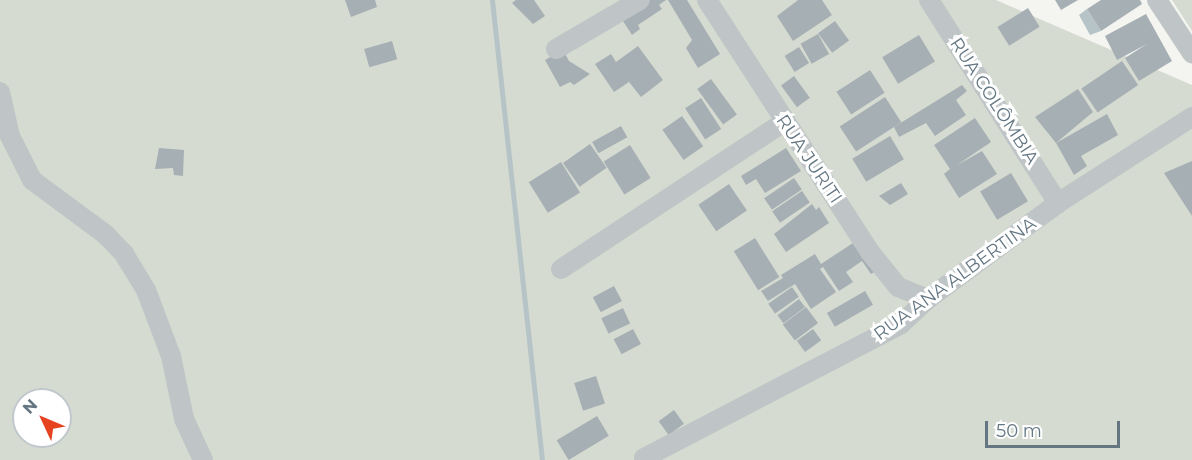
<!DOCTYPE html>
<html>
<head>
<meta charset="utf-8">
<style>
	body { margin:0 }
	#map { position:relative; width:1192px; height:460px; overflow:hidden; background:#f4f4f0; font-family:Montserrat,sans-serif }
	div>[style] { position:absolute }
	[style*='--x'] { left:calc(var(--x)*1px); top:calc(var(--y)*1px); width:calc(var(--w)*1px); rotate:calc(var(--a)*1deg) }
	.green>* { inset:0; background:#d6dbd1 }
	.water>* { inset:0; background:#b6c4c7 }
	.stream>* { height:5px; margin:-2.5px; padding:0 2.5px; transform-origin:2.5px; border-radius:2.5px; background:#b6c4c7 }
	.building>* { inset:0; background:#a6afb4; transform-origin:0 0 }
	.street>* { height:20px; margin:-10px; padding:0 10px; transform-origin:10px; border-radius:10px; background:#bfc4c6 }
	span { translate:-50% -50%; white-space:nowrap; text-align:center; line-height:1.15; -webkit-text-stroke:6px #fff; paint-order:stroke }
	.street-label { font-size:18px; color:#637682 }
	.north { position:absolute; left:12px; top:388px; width:60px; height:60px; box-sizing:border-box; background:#fff; border:2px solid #c1c8cd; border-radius:50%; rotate:314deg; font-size:16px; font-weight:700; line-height:24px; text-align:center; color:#637682 }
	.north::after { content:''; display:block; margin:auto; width:21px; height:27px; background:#e5431f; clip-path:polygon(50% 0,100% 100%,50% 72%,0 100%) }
	.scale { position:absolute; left:985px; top:421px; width:135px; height:27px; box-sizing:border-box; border:3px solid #637682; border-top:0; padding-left:8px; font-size:18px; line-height:21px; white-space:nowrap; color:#637682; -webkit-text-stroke:4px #fff; paint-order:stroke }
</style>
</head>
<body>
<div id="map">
	<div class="green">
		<div style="clip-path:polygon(evenodd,0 0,996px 0,1192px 85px,1192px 460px,0 460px,0 0,24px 400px,60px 400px,60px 436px,24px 436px,24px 400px)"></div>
		<div style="clip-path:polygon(1172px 0,1192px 0,1192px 31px)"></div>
	</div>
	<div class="water">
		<div style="clip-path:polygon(1087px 9px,1101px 31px,1090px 35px,1079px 15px)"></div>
	</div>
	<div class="stream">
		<div style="--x:492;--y:0;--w:463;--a:83.8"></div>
	</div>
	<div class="building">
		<div style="clip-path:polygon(345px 0,375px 0,377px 7px,351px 17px)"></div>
		<div style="clip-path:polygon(516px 0,534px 0,545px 16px,533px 24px,512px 3px)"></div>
		<div style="clip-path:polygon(649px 0,666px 0,659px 5px,662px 9px,638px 25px,640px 29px,632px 35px,621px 18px)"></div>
		<div style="clip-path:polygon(668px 0,687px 0,720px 54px,698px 68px,686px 48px,692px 40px)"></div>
		<div style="clip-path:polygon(798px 0,822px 0,832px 15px,793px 41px,777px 16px)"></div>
		<div style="clip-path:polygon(1055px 0,1078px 0,1061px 10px)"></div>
		<div style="clip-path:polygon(1101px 0,1140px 0,1142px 4px,1101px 31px,1087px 9px)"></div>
		<div style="left:1028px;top:8px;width:22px;height:36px;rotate:58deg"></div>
		<div style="clip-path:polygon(1146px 14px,1172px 61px,1139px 81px,1125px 58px,1147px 44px,1117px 60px,1105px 36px)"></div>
		<div style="left:835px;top:21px;width:24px;height:21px;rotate:54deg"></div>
		<div style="left:818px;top:34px;width:23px;height:20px;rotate:61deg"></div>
		<div style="left:919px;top:35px;width:31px;height:43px;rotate:59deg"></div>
		<div style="left:392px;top:41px;width:19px;height:29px;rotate:74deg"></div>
		<div style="clip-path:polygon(638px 46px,663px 80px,641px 97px,629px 82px,614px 92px,595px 64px,611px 54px,616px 62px)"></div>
		<div style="left:799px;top:47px;width:19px;height:17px;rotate:58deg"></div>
		<div style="clip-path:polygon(563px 50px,569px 61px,590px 74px,574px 85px,570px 82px,560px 87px,545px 60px)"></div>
		<div style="left:1122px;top:61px;width:29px;height:49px;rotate:56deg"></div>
		<div style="left:870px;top:70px;width:27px;height:40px;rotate:57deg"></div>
		<div style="left:794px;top:76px;width:27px;height:16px;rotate:54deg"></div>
		<div style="left:711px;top:79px;width:44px;height:17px;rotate:54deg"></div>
		<div style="clip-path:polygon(962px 85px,967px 91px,956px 100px,966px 115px,935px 136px,926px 123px,899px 137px,894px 127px)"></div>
		<div style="clip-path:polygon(1078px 89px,1093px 112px,1056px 143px,1035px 117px)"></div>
		<div style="left:885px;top:97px;width:30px;height:54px;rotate:57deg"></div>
		<div style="left:701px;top:98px;width:37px;height:19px;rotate:57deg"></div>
		<div style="clip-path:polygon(1107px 114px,1118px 135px,1081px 156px,1087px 166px,1074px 175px,1056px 143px)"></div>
		<div style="left:682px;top:116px;width:37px;height:24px;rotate:55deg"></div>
		<div style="clip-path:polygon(975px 118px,991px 142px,957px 165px,982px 151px,997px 174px,959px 198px,944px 174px,950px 169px,934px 145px)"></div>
		<div style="left:621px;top:126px;width:13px;height:33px;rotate:61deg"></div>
		<div style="left:890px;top:136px;width:27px;height:44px;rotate:59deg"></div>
		<div style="left:590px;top:144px;width:29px;height:33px;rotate:55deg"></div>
		<div style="left:630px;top:145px;width:39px;height:31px;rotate:58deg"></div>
		<div style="clip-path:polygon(159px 148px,184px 150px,183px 176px,174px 175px,173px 168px,155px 169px)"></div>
		<div style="clip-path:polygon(786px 148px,801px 171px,765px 193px,756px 179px,746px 185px,741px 176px)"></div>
		<div style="clip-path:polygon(1192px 161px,1192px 216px,1164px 173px)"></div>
		<div style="left:561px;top:162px;width:36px;height:38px;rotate:58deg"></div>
		<div style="left:1011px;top:173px;width:33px;height:36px;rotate:59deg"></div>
		<div style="left:794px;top:178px;width:14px;height:36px;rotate:56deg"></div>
		<div style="clip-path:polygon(901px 183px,908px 194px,890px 205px,879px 196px)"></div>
		<div style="left:729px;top:184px;width:32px;height:37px;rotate:56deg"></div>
		<div style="left:802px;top:191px;width:14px;height:36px;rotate:56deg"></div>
		<div style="clip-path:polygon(812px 204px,816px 210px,819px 207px,829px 223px,786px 252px,774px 234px)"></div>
		<div style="left:755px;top:238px;width:46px;height:25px;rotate:58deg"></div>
		<div style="clip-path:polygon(859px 239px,879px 269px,871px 274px,862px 261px,846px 272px,853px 282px,839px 291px,823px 267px,820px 269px,836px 292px,811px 309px,795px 284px,768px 301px,761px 291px,783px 278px,781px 275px,815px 254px,821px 264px)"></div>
		<div style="left:614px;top:286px;width:17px;height:24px;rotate:62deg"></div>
		<div style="left:792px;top:287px;width:12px;height:29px;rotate:55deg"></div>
		<div style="left:865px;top:291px;width:16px;height:44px;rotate:60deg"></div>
		<div style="left:799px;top:299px;width:10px;height:27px;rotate:53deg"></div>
		<div style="left:806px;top:307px;width:20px;height:29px;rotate:53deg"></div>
		<div style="left:623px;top:308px;width:17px;height:24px;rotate:65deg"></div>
		<div style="left:633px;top:329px;width:17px;height:22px;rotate:62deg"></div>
		<div style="left:813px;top:329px;width:14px;height:20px;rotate:54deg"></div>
		<div style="left:596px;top:376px;width:29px;height:23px;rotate:72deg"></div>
		<div style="left:674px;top:410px;width:17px;height:19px;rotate:54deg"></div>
		<div style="left:597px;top:416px;width:23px;height:47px;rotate:59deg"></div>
	</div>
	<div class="street">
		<div style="--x:707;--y:0;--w:300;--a:57.1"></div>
		<div style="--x:870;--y:252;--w:45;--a:51.3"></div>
		<div style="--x:898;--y:287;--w:32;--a:22"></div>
		<div style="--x:929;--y:0;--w:241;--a:57.6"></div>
		<div style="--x:1157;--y:0;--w:64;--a:56.6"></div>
		<div style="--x:556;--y:49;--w:97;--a:-30.3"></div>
		<div style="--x:0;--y:92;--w:45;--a:77.2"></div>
		<div style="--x:10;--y:136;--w:49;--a:63.4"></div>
		<div style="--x:32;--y:180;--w:91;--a:36.5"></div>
		<div style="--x:105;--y:234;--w:28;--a:46"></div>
		<div style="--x:124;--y:254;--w:42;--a:58.6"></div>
		<div style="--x:146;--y:290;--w:71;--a:69.3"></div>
		<div style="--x:171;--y:356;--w:64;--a:78.3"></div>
		<div style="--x:184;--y:419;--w:45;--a:65.1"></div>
		<div style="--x:561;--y:269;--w:267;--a:-33.4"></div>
		<div style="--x:644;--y:458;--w:290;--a:-27.5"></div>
		<div style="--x:901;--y:324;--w:37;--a:-43"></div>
		<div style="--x:928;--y:299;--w:162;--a:-36.4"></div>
		<div style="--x:1058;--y:203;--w:159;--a:-32.7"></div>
	</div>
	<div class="street-label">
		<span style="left:994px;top:101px;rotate:57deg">RUA COLÔMBIA</span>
		<span style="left:809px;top:159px;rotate:56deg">RUA JURITI</span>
		<span style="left:955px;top:279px;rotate:-36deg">RUA ANA ALBERTINA</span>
	</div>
	<div class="north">N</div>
	<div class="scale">50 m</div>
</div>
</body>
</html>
